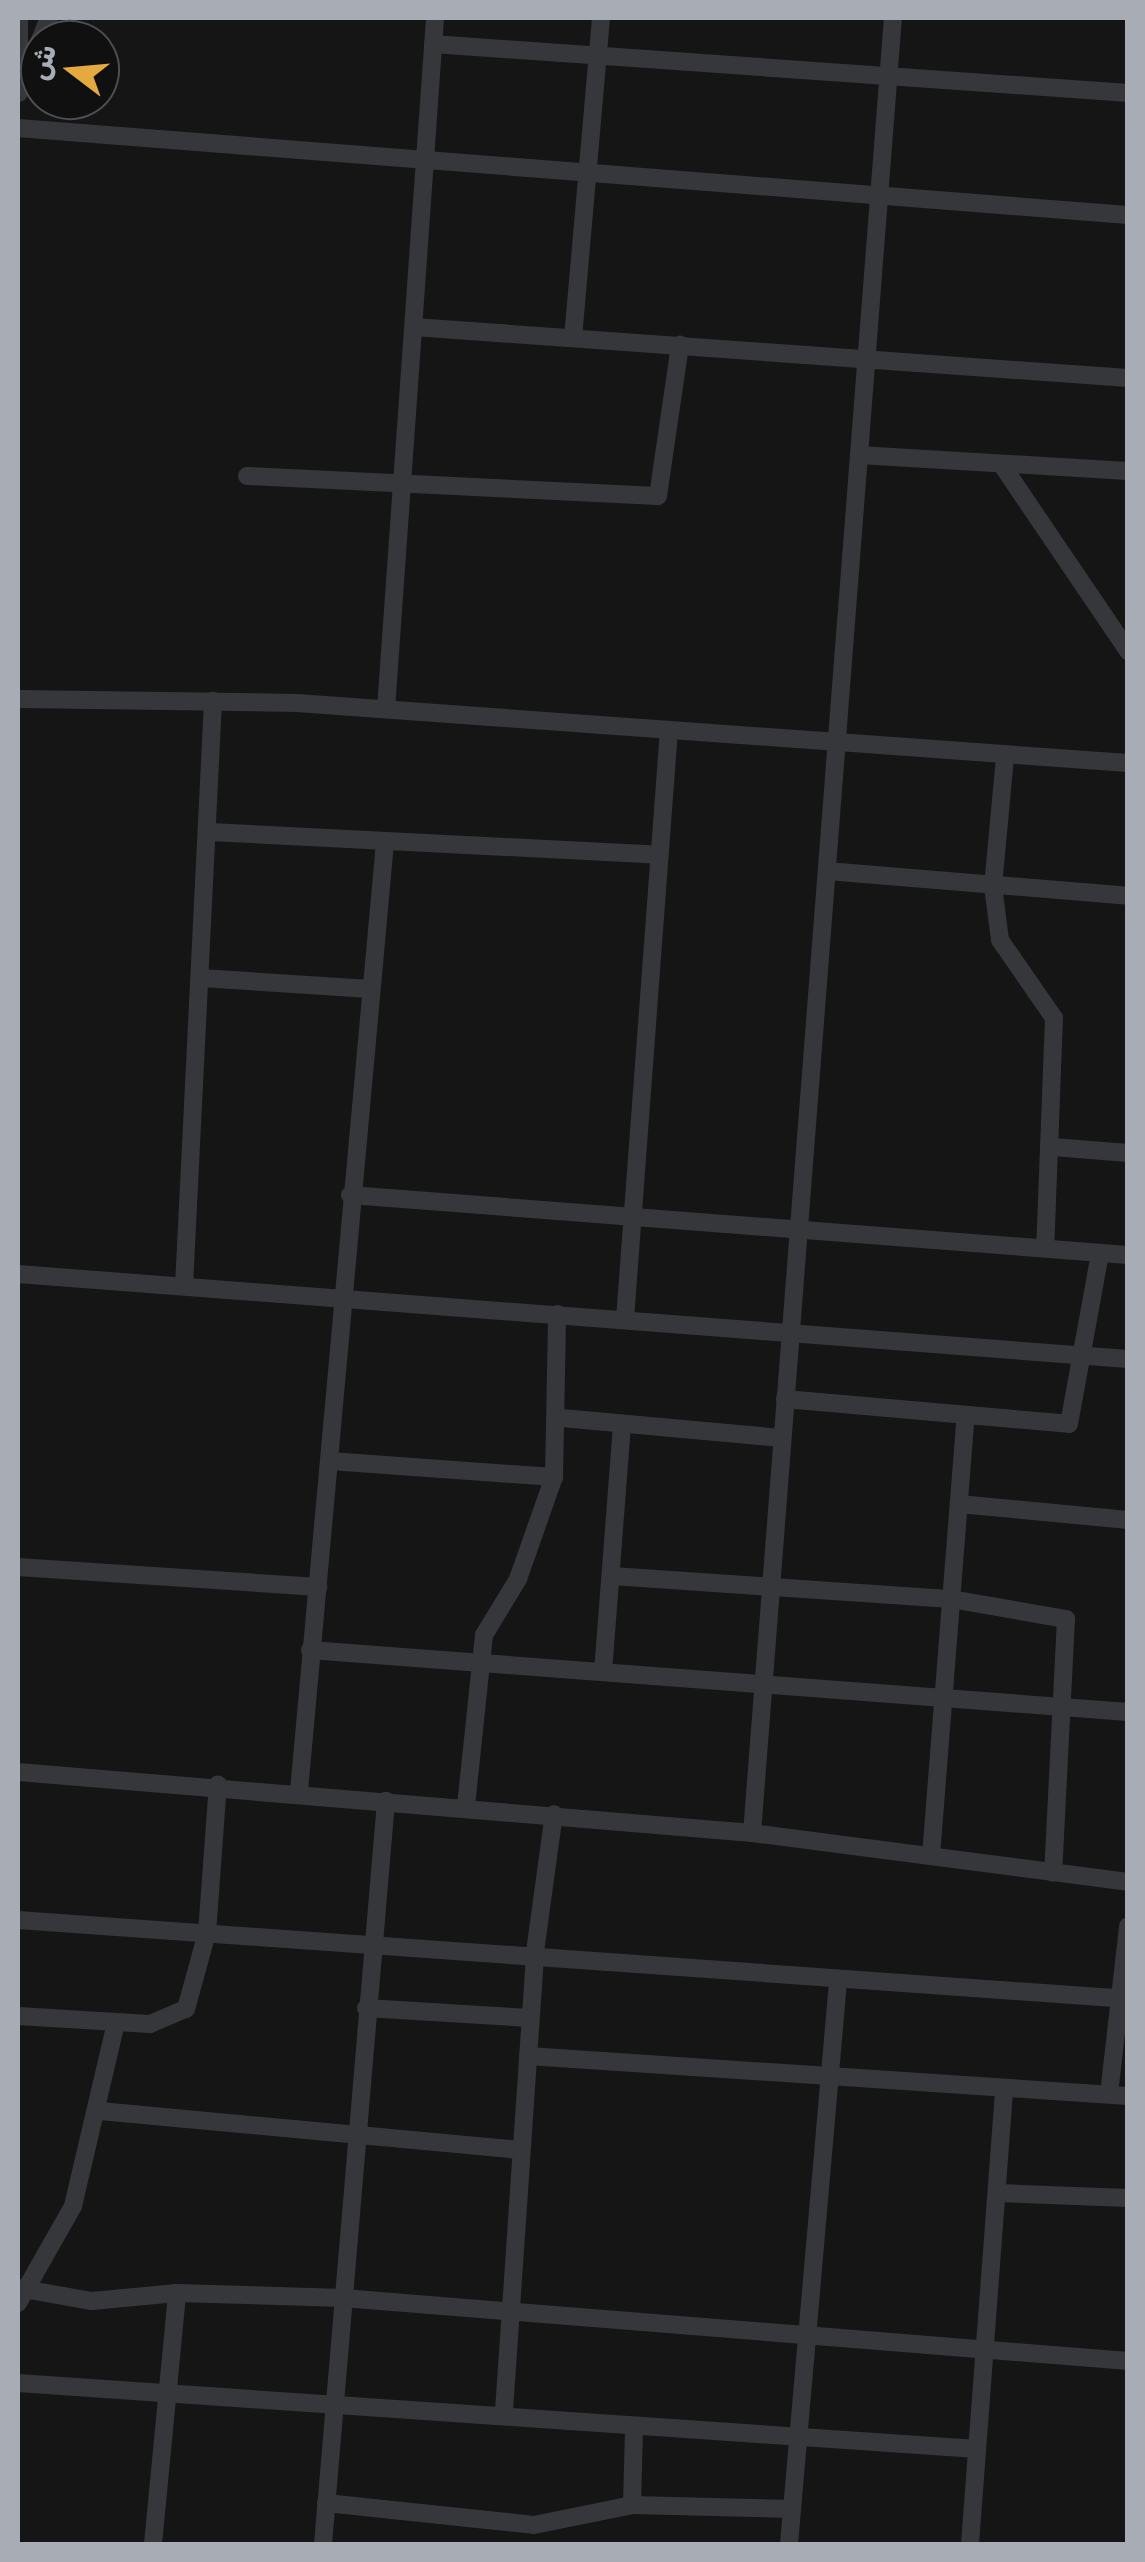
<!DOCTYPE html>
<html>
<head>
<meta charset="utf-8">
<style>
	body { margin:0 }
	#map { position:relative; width:1145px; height:2562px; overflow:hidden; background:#151516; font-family:Rubik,Cairo,sans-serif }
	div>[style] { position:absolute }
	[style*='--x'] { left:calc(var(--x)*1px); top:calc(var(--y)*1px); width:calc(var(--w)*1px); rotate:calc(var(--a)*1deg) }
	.minor>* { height:18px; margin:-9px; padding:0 9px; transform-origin:9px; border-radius:9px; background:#36373b }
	span { translate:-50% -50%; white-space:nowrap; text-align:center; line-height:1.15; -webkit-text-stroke:8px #101011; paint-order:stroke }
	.frame { position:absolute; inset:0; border:20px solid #a8acb5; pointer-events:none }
	.north { position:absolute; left:20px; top:20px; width:100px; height:100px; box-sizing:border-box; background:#101011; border:2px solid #4d4e53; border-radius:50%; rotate:286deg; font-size:28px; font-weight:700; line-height:40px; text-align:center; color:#a8acb5 }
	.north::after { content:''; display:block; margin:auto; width:35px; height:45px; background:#e4a93f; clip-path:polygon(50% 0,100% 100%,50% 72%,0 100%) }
</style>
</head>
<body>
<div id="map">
	<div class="minor">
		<div style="--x:19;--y:18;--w:75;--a:90"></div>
		<div style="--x:40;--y:40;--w:24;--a:-68"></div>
		<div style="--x:433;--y:44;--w:697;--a:4.03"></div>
		<div style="--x:24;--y:82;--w:45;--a:-69.1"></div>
		<div style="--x:18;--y:128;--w:1113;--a:4.48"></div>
		<div style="--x:414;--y:327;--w:716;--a:4.09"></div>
		<div style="--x:573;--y:338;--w:321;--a:-85"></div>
		<div style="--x:859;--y:455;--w:269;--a:3.4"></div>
		<div style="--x:1002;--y:465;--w:225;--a:55.9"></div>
		<div style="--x:247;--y:476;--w:411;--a:2.8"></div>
		<div style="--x:658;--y:496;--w:153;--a:-81.7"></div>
		<div style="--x:18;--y:699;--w:279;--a:0.8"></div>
		<div style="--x:297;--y:703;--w:833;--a:4.13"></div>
		<div style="--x:386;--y:709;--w:693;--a:-85.94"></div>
		<div style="--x:1005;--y:757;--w:130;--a:95.3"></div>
		<div style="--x:993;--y:886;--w:54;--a:82.6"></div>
		<div style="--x:1000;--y:940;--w:95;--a:55.3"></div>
		<div style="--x:1054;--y:1018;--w:230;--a:92.2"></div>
		<div style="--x:210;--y:832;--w:450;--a:2.9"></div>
		<div style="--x:827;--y:871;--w:302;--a:4.7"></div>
		<div style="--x:201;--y:978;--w:169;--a:3.7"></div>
		<div style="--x:1053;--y:1147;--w:75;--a:4.6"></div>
		<div style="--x:350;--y:1195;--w:780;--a:4.41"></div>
		<div style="--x:18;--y:1274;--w:1113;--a:4.38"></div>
		<div style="--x:184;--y:1286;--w:586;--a:-87.16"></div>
		<div style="--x:625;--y:1319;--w:591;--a:-85.73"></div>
		<div style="--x:785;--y:1399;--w:285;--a:5"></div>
		<div style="--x:1069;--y:1424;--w:173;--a:-79.7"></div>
		<div style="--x:562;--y:1418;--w:219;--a:5.2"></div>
		<div style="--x:330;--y:1461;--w:225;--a:4.1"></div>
		<div style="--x:959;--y:1504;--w:170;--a:5.4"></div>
		<div style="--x:18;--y:1567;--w:301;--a:3.8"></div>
		<div style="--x:612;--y:1576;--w:340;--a:3.9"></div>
		<div style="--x:951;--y:1599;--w:117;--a:9.9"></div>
		<div style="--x:1066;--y:1619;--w:254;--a:92.9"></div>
		<div style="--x:310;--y:1650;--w:820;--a:4.33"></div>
		<div style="--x:603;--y:1672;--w:249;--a:-85.6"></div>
		<div style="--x:18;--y:1772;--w:737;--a:4.75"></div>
		<div style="--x:752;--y:1833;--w:379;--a:7.4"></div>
		<div style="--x:299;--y:1791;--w:953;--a:-84.82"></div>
		<div style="--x:466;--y:1806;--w:172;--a:-84"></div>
		<div style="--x:484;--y:1635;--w:66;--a:-58.7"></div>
		<div style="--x:518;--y:1579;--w:108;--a:-70.6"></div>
		<div style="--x:554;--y:1477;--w:163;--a:-88.9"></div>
		<div style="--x:752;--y:1833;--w:1820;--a:-85.56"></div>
		<div style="--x:931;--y:1856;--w:441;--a:-85.5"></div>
		<div style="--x:18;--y:1920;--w:1113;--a:4.07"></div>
		<div style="--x:366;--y:2008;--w:164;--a:3.5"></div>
		<div style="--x:18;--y:2016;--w:132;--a:3.5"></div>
		<div style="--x:150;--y:2024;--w:39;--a:-23"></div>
		<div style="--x:186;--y:2009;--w:79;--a:-74.6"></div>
		<div style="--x:207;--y:1933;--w:149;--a:-85.8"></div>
		<div style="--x:528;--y:2056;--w:601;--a:3.81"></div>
		<div style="--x:1109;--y:2094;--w:169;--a:-83.5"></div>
		<div style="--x:100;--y:2111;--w:422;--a:5.3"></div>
		<div style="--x:998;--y:2193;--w:130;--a:2.2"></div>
		<div style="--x:18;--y:2288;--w:75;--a:10"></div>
		<div style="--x:92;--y:2301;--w:85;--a:-5.4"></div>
		<div style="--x:177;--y:2293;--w:166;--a:1.7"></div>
		<div style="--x:343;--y:2298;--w:788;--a:4.59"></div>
		<div style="--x:18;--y:2303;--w:112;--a:-60.4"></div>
		<div style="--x:73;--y:2206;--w:188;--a:-76.8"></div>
		<div style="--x:18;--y:2383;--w:961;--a:3.94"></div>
		<div style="--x:504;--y:2411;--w:460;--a:-86.1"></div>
		<div style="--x:535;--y:1952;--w:139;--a:-82.2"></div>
		<div style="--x:326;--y:2503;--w:209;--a:6"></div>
		<div style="--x:534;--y:2525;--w:100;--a:-11.5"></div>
		<div style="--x:632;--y:2505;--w:160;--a:1.4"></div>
		<div style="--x:632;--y:2505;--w:79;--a:-88.5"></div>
		<div style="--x:153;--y:2544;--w:252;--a:-84.5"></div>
		<div style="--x:323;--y:2544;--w:746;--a:-85.15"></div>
		<div style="--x:789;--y:2544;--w:564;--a:-85.02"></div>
		<div style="--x:970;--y:2544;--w:456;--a:-85.7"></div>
	</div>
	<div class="frame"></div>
	<div class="north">ش</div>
</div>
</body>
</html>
